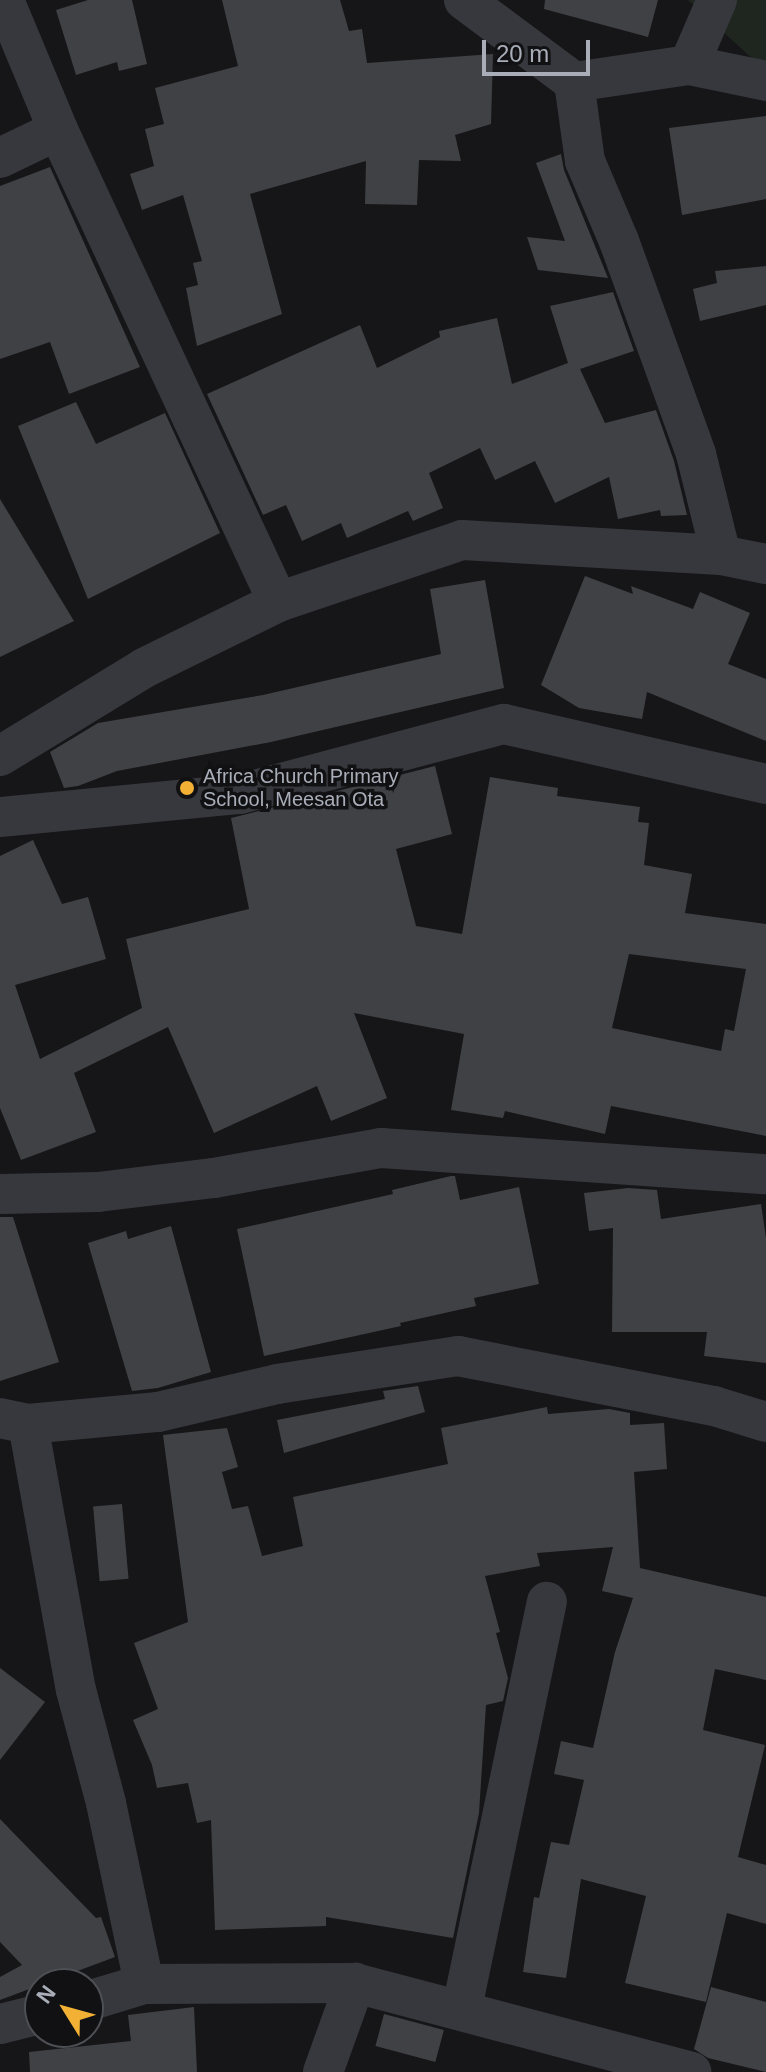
<!DOCTYPE html>
<html>
<head>
<meta charset="utf-8">
<style>
	body { margin:0 }
	#map { position:relative; width:766px; height:2072px; overflow:hidden; background:#161618; font-family:Helvetica,sans-serif }
	div>[style] { position:absolute }
	[style*='--x'] { left:calc(var(--x)*1px); top:calc(var(--y)*1px); width:calc(var(--w)*1px); rotate:calc(var(--a)*1deg) }
	.green>* { inset:0; background:#1e261f }
	.building>* { inset:0; background:#404145; transform-origin:0 0 }
	.street>* { height:40px; margin:-20px; padding:0 20px; transform-origin:20px; border-radius:20px; background:#37383d }
	.dots>* { width:22px; height:22px; translate:-50% -50%; box-sizing:border-box; border:4px solid #111113; border-radius:50% }
	span { translate:-50% -50%; white-space:nowrap; text-align:center; line-height:1.15; -webkit-text-stroke:7px #111113; paint-order:stroke }
	.poi-label { font-size:20px; color:#a8adb8 }
	.left { translate:0 -50%; text-align:left }
	.north { position:absolute; left:24px; top:1968px; width:80px; height:80px; box-sizing:border-box; background:#111113; border:2px solid #4d4f55; border-radius:50%; rotate:307deg; font-size:22px; font-weight:700; line-height:32px; text-align:center; color:#a8adb8 }
	.north::after { content:''; display:block; margin:auto; width:28px; height:36px; background:#f2b134; clip-path:polygon(50% 0,100% 100%,50% 72%,0 100%) }
	.scale { position:absolute; left:482px; top:40px; width:108px; height:36px; box-sizing:border-box; border:4px solid #a8adb8; border-top:0; padding-left:10px; font-size:24px; line-height:28px; white-space:nowrap; color:#a8adb8; -webkit-text-stroke:6px #111113; paint-order:stroke }
</style>
</head>
<body>
<div id="map">
	<div class="green">
		<div style="clip-path:polygon(688px 0,766px 0,766px 72px,766px 71px)"></div>
	</div>
	<div class="building">
		<div style="clip-path:polygon(88px 0,132px 0,147px 64px,119px 71px,117px 62px,76px 75px,56px 10px)"></div>
		<div style="clip-path:polygon(222px 0,340px 0,349px 31px,362px 29px,367px 63px,493px 54px,491px 124px,455px 135px,461px 161px,419px 160px,417px 205px,365px 204px,366px 161px,250px 194px,282px 314px,197px 346px,186px 288px,198px 285px,193px 263px,202px 261px,183px 195px,142px 210px,130px 174px,154px 166px,145px 129px,164px 124px,155px 88px,238px 66px)"></div>
		<div style="clip-path:polygon(545px 0,658px 0,648px 37px,544px 9px)"></div>
		<div style="clip-path:polygon(766px 116px,766px 199px,682px 215px,669px 128px)"></div>
		<div style="clip-path:polygon(561px 154px,564px 170px,608px 278px,538px 270px,527px 237px,565px 241px,536px 163px)"></div>
		<div style="clip-path:polygon(50px 167px,140px 367px,69px 394px,50px 342px,0 359px,0 186px)"></div>
		<div style="clip-path:polygon(766px 266px,766px 305px,700px 321px,693px 289px,717px 283px,715px 271px)"></div>
		<div style="clip-path:polygon(613px 292px,634px 351px,580px 369px,605px 423px,656px 410px,674px 461px,687px 515px,661px 516px,660px 510px,618px 519px,609px 477px,555px 503px,535px 461px,495px 480px,480px 448px,429px 473px,443px 508px,413px 521px,408px 511px,347px 538px,341px 523px,302px 541px,286px 505px,263px 515px,207px 394px,360px 325px,377px 368px,440px 337px,439px 331px,497px 318px,512px 384px,568px 363px,550px 306px)"></div>
		<div style="clip-path:polygon(76px 402px,96px 444px,165px 413px,220px 533px,88px 599px,18px 426px)"></div>
		<div style="clip-path:polygon(0 499px,74px 621px,0 657px)"></div>
		<div style="clip-path:polygon(585px 576px,633px 594px,631px 586px,693px 609px,700px 592px,750px 613px,728px 664px,766px 679px,766px 741px,647px 692px,642px 719px,579px 708px,541px 685px)"></div>
		<div style="clip-path:polygon(485px 580px,504px 688px,271px 742px,117px 771px,78px 786px,64px 788px,50px 752px,98px 723px,263px 695px,441px 654px,430px 589px)"></div>
		<div style="clip-path:polygon(evenodd,435px 766px,452px 834px,396px 849px,416px 926px,462px 934px,490px 777px,558px 788px,557px 796px,640px 807px,638px 822px,649px 823px,644px 865px,692px 874px,685px 913px,766px 924px,766px 1136px,611px 1106px,605px 1134px,505px 1111px,503px 1118px,451px 1110px,464px 1034px,354px 1013px,387px 1098px,331px 1121px,317px 1086px,214px 1133px,168px 1027px,74px 1073px,96px 1132px,21px 1160px,0 1108px,0 856px,33px 840px,62px 904px,88px 897px,106px 959px,15px 985px,40px 1059px,142px 1008px,126px 939px,249px 909px,231px 818px,435px 766px,629px 954px,746px 969px,734px 1031px,725px 1029px,721px 1051px,612px 1028px,629px 954px)"></div>
		<div style="clip-path:polygon(451px 1176px,455px 1176px,460px 1200px,519px 1187px,539px 1284px,474px 1298px,476px 1306px,400px 1323px,401px 1326px,264px 1356px,237px 1229px,393px 1194px,392px 1190px)"></div>
		<div style="clip-path:polygon(628px 1188px,657px 1190px,661px 1219px,761px 1204px,766px 1238px,766px 1363px,704px 1356px,707px 1332px,612px 1332px,613px 1228px,589px 1231px,584px 1193px)"></div>
		<div style="clip-path:polygon(0 1217px,13px 1217px,59px 1362px,0 1381px)"></div>
		<div style="clip-path:polygon(171px 1226px,211px 1372px,158px 1388px,132px 1391px,88px 1243px,126px 1231px,128px 1239px)"></div>
		<div style="clip-path:polygon(418px 1386px,425px 1412px,284px 1453px,277px 1420px,385px 1399px,383px 1391px)"></div>
		<div style="clip-path:polygon(547px 1407px,548px 1414px,609px 1409px,630px 1413px,630px 1425px,664px 1423px,667px 1469px,634px 1472px,640px 1568px,766px 1597px,766px 1680px,715px 1669px,703px 1730px,765px 1745px,738px 1857px,766px 1865px,766px 1924px,727px 1913px,706px 2002px,625px 1983px,646px 1896px,581px 1879px,566px 1978px,523px 1972px,534px 1897px,539px 1898px,551px 1842px,569px 1845px,584px 1780px,554px 1774px,561px 1741px,593px 1748px,615px 1652px,633px 1598px,602px 1591px,613px 1547px,537px 1553px,540px 1566px,485px 1576px,500px 1632px,496px 1633px,508px 1678px,503px 1701px,486px 1705px,479px 1813px,453px 1938px,326px 1917px,326px 1926px,215px 1930px,211px 1820px,197px 1823px,188px 1783px,157px 1788px,152px 1765px,133px 1720px,158px 1709px,134px 1643px,188px 1622px,163px 1435px,227px 1428px,238px 1467px,222px 1472px,232px 1509px,248px 1506px,262px 1556px,303px 1546px,293px 1497px,448px 1464px,441px 1428px)"></div>
		<div style="left:122px;top:1504px;width:75px;height:29px;rotate:85deg"></div>
		<div style="clip-path:polygon(0 1668px,45px 1702px,0 1760px)"></div>
		<div style="clip-path:polygon(0 1819px,96px 1918px,101px 1917px,115px 1957px,0 2000px,0 1977px,22px 1965px,0 1942px)"></div>
		<div style="clip-path:polygon(711px 1987px,766px 2002px,766px 2072px,708px 2058px,694px 2049px)"></div>
		<div style="clip-path:polygon(194px 2007px,197px 2072px,30px 2072px,29px 2052px,131px 2041px,128px 2015px)"></div>
		<div style="left:384px;top:2014px;width:62px;height:33px;rotate:15deg"></div>
	</div>
	<div class="street">
		<div style="--x:4;--y:0;--w:141;--a:67.4"></div>
		<div style="--x:58;--y:130;--w:521;--a:65.01"></div>
		<div style="--x:464;--y:0;--w:137;--a:36.7"></div>
		<div style="--x:574;--y:82;--w:80;--a:82.1"></div>
		<div style="--x:585;--y:161;--w:87;--a:67"></div>
		<div style="--x:619;--y:241;--w:226;--a:70.1"></div>
		<div style="--x:696;--y:454;--w:104;--a:76.1"></div>
		<div style="--x:689;--y:65;--w:71;--a:-66.7"></div>
		<div style="--x:574;--y:82;--w:116;--a:-8.4"></div>
		<div style="--x:689;--y:65;--w:79;--a:11.7"></div>
		<div style="--x:0;--y:158;--w:64;--a:-25.8"></div>
		<div style="--x:0;--y:756;--w:169;--a:-31.4"></div>
		<div style="--x:144;--y:668;--w:149;--a:-26.2"></div>
		<div style="--x:278;--y:602;--w:194;--a:-18.6"></div>
		<div style="--x:462;--y:540;--w:259;--a:3.3"></div>
		<div style="--x:721;--y:555;--w:46;--a:11.3"></div>
		<div style="--x:0;--y:817;--w:241;--a:-5.5"></div>
		<div style="--x:240;--y:794;--w:273;--a:-14.9"></div>
		<div style="--x:504;--y:724;--w:269;--a:12.9"></div>
		<div style="--x:0;--y:1194;--w:98;--a:-1.2"></div>
		<div style="--x:98;--y:1192;--w:117;--a:-6.9"></div>
		<div style="--x:214;--y:1178;--w:170;--a:-10.2"></div>
		<div style="--x:381;--y:1148;--w:386;--a:3.9"></div>
		<div style="--x:0;--y:1418;--w:29;--a:12"></div>
		<div style="--x:28;--y:1424;--w:131;--a:-5.3"></div>
		<div style="--x:158;--y:1412;--w:122;--a:-13.2"></div>
		<div style="--x:277;--y:1384;--w:183;--a:-8.8"></div>
		<div style="--x:458;--y:1356;--w:261;--a:11.1"></div>
		<div style="--x:714;--y:1406;--w:54;--a:17.1"></div>
		<div style="--x:28;--y:1424;--w:270;--a:79.8"></div>
		<div style="--x:76;--y:1690;--w:117;--a:75.1"></div>
		<div style="--x:106;--y:1803;--w:185;--a:78.1"></div>
		<div style="--x:88;--y:2001;--w:59;--a:-16.9"></div>
		<div style="--x:144;--y:1984;--w:211;--a:-0.3"></div>
		<div style="--x:355;--y:1983;--w:348;--a:14.8"></div>
		<div style="--x:462;--y:2008;--w:415;--a:-78.2"></div>
		<div style="--x:0;--y:2024;--w:41;--a:-14"></div>
		<div style="--x:323;--y:2072;--w:95;--a:-70.2"></div>
	</div>
	<div class="dots">
		<div style="left:187px;top:788px;background:#f2b134"></div>
	</div>
	<div class="poi-label">
		<span class="left" style="left:203px;top:788px">Africa Church Primary<br>School, Meesan Ota</span>
	</div>
	<div class="north">N</div>
	<div class="scale">20 m</div>
</div>
</body>
</html>
